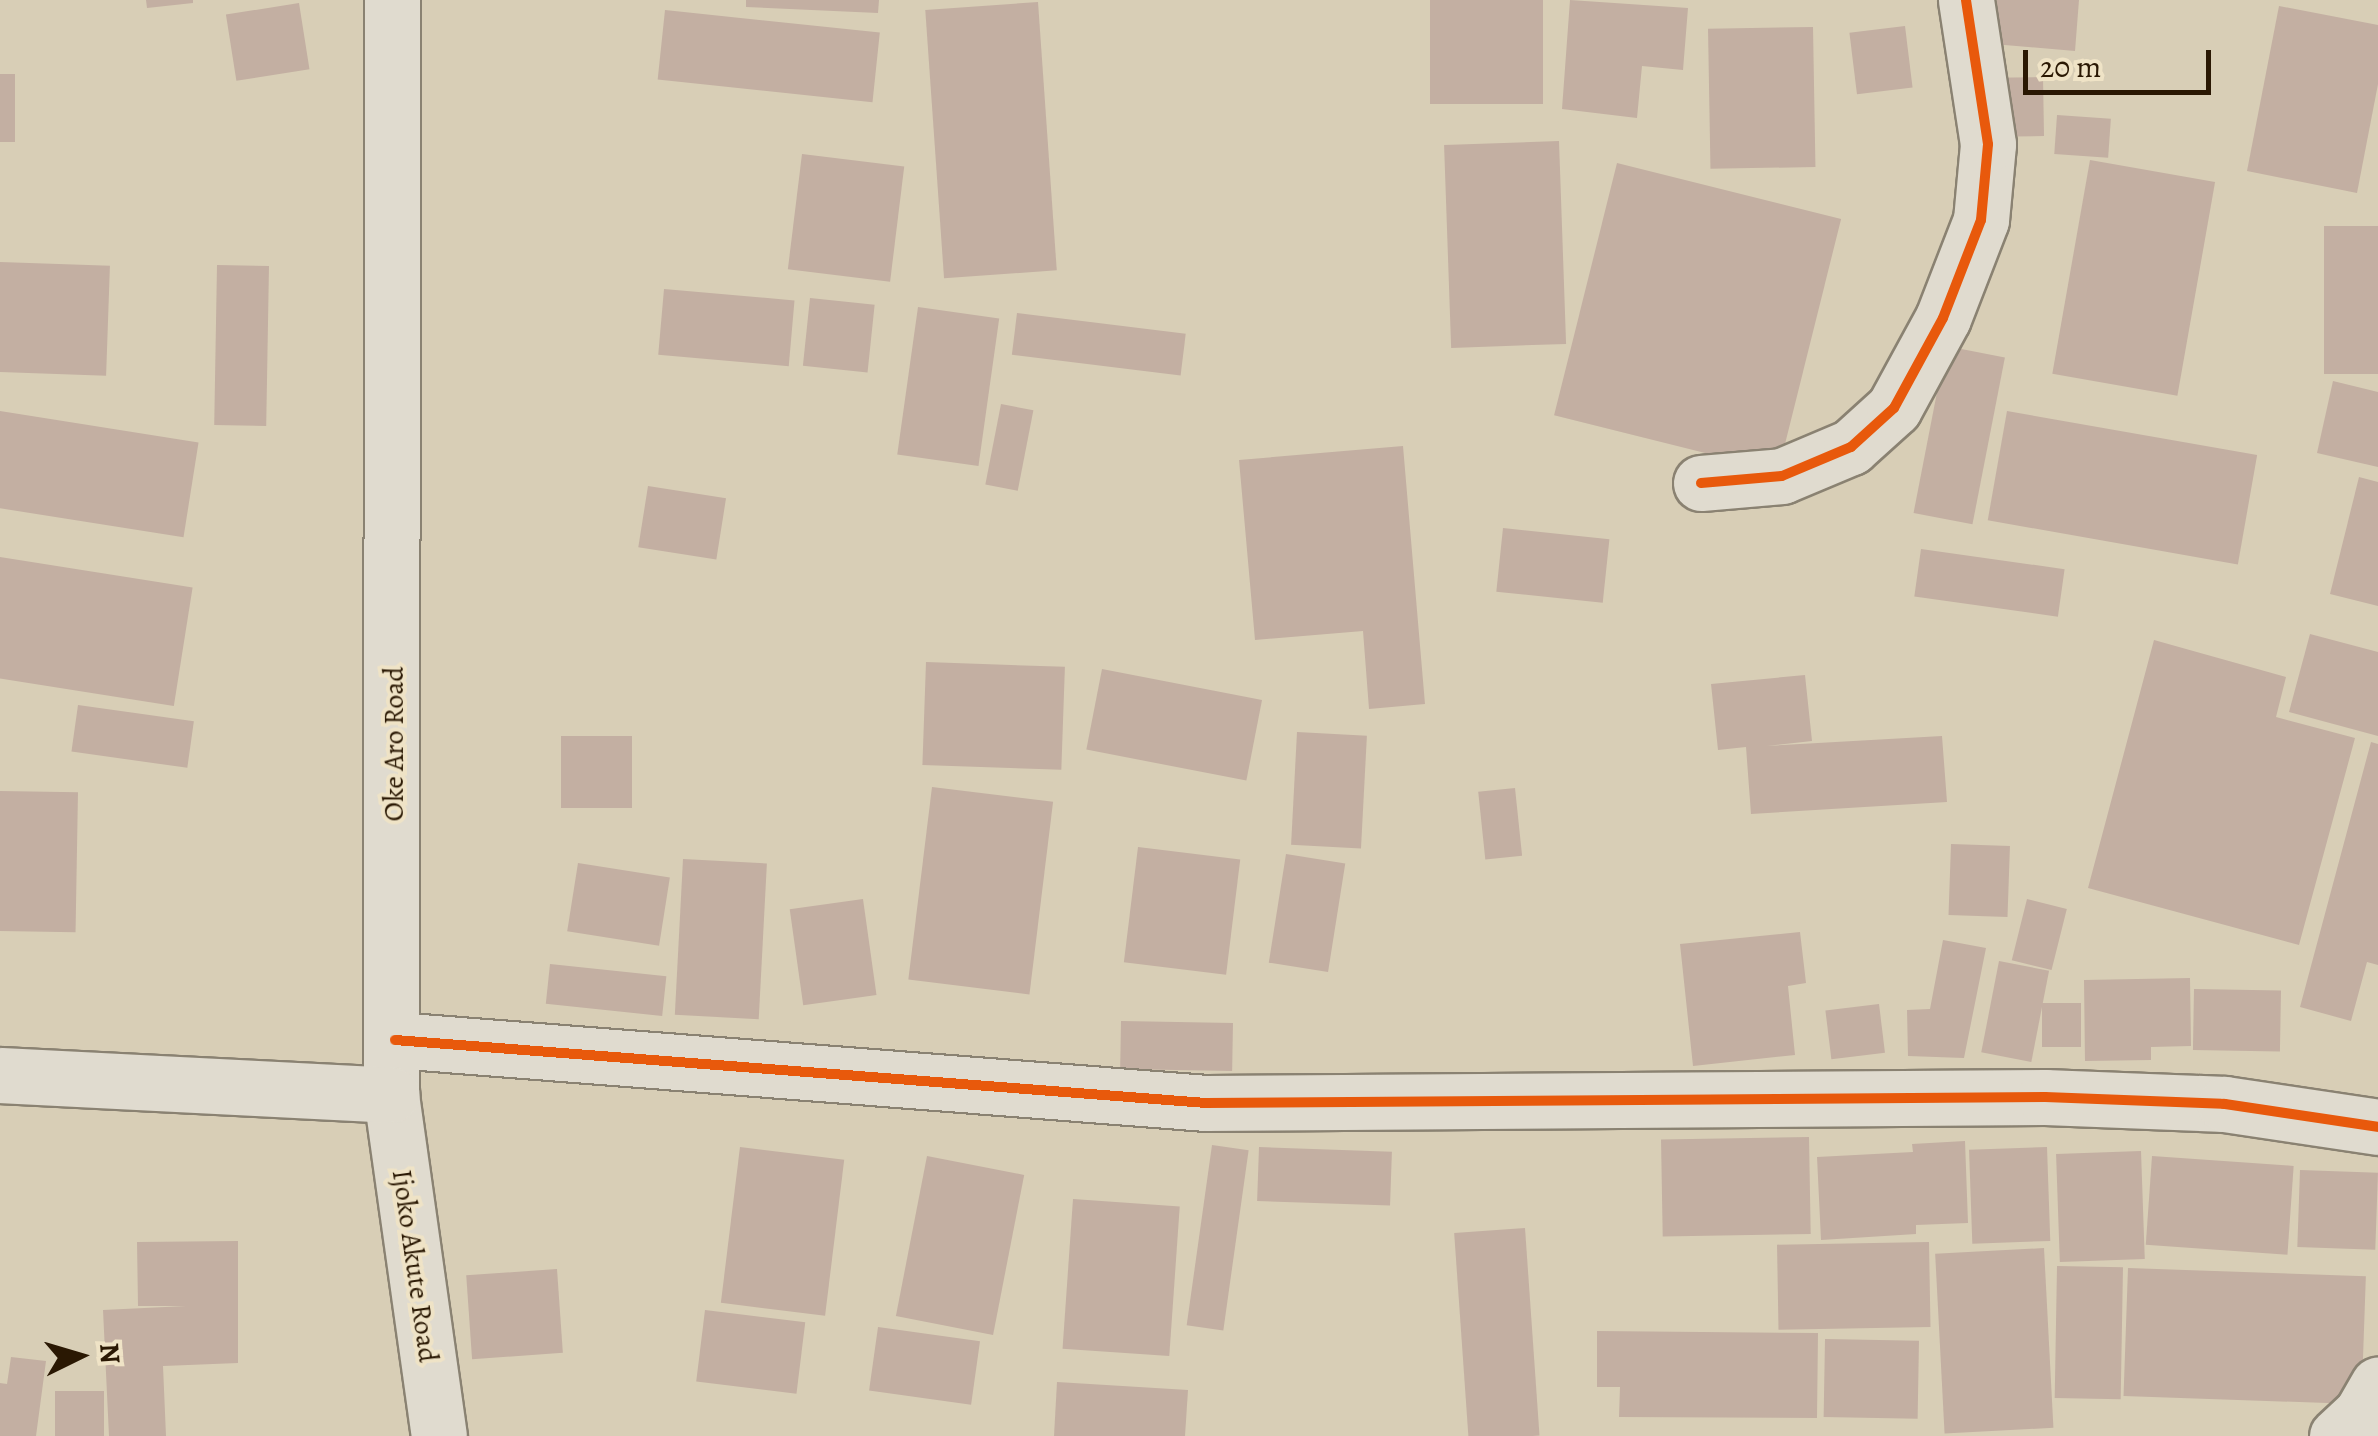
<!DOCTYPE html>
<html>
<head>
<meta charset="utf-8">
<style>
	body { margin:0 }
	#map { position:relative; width:2378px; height:1436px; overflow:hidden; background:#d8ceb6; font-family:Alegreya,serif }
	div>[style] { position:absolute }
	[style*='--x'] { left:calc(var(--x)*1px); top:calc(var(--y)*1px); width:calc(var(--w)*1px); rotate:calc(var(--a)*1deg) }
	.building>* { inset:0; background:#c3afa2; transform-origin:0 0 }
	.roads { filter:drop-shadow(2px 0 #8a8272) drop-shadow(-2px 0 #8a8272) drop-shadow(0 2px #8a8272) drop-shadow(0 -2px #8a8272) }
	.street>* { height:55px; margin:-27.5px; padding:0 27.5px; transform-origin:27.5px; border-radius:27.5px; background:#e0dbcf }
	.secondary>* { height:55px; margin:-27.5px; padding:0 27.5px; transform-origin:27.5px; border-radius:27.5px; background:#e0dbcf }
	.cycleway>* { height:10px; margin:-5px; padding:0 5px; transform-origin:5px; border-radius:5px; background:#e8590c }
	span { translate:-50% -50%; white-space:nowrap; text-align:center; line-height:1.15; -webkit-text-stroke:8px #efe3c6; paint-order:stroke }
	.street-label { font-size:28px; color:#2a1803 }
	.north { position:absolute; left:30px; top:1306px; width:100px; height:100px; -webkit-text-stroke:8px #efe3c6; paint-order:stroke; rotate:85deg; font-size:28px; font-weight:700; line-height:40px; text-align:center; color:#2a1803 }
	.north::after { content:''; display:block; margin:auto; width:35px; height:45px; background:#2a1803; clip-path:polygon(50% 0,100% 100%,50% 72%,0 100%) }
	.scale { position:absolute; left:2023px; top:50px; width:188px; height:45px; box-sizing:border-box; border:5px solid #2a1803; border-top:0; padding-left:12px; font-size:30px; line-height:35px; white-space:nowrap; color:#2a1803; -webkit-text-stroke:8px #efe3c6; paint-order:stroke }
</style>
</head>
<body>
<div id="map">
	<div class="building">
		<div style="clip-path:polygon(146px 0,193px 0,193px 3px,147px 8px)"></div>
		<div style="clip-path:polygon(746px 0,879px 0,878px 13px,746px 7px)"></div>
		<div style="left:1430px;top:0;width:113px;height:104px"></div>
		<div style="clip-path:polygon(1570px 0,1688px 8px,1683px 70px,1642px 66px,1637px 118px,1562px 109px)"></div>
		<div style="clip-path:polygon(1997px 0,2079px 0,2075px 51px,1993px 44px)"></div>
		<div style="left:1038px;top:2px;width:269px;height:113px;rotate:86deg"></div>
		<div style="left:299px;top:3px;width:67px;height:74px;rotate:81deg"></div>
		<div style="clip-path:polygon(2279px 6px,2378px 25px,2378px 84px,2357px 193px,2247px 171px)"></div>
		<div style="left:665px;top:10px;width:216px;height:70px;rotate:6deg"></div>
		<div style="left:1905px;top:26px;width:62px;height:56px;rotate:83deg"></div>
		<div style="left:1813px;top:27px;width:140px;height:105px;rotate:89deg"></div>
		<div style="left:0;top:74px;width:15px;height:68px"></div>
		<div style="left:2043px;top:77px;width:59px;height:50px;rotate:89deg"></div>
		<div style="left:2057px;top:115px;width:54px;height:39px;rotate:4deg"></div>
		<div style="left:1559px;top:141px;width:203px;height:115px;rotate:88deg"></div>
		<div style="left:802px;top:154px;width:103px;height:116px;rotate:7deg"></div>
		<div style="left:2090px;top:160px;width:127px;height:217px;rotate:10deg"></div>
		<div style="left:1617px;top:163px;width:231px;height:260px;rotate:14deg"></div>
		<div style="left:2324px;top:226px;width:54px;height:148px"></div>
		<div style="left:0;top:262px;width:110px;height:110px;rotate:2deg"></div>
		<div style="left:217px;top:265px;width:52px;height:160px;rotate:1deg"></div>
		<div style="left:664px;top:289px;width:131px;height:66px;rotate:5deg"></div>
		<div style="left:810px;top:298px;width:65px;height:68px;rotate:6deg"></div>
		<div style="left:918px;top:307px;width:82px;height:149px;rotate:8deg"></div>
		<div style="left:1017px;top:313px;width:170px;height:42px;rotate:7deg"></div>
		<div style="left:1946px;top:346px;width:60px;height:170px;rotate:11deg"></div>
		<div style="clip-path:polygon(2333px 381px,2378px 392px,2378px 467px,2317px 453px)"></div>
		<div style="left:1001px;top:404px;width:33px;height:82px;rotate:11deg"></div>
		<div style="left:0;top:411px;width:201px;height:96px;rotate:9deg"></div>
		<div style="left:2007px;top:411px;width:254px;height:111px;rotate:10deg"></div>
		<div style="clip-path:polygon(1403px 446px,1425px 704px,1369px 709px,1363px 631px,1255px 640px,1239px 460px)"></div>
		<div style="clip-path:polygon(2359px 477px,2378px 482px,2378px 606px,2330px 594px)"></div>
		<div style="left:648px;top:486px;width:79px;height:62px;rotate:9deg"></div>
		<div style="left:1503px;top:528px;width:107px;height:64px;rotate:6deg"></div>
		<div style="left:1921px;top:549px;width:145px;height:48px;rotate:8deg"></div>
		<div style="left:0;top:557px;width:195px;height:120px;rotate:9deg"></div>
		<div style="clip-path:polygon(2310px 634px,2378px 652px,2378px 736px,2289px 712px)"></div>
		<div style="clip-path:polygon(2154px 640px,2286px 677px,2276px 717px,2355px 738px,2299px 945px,2088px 888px)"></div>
		<div style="left:926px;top:662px;width:139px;height:103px;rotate:2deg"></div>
		<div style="left:1102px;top:669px;width:163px;height:82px;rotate:11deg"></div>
		<div style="clip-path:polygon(1805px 675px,1812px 741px,1767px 746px,1942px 736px,1947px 802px,1751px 814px,1746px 747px,1718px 750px,1711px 684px)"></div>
		<div style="left:78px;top:705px;width:117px;height:47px;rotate:8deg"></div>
		<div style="left:1297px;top:732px;width:70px;height:113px;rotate:3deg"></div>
		<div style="left:561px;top:736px;width:71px;height:72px"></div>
		<div style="clip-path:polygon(2371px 742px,2378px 744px,2378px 965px,2367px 962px,2351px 1021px,2300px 1007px)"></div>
		<div style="left:932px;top:787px;width:122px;height:194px;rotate:7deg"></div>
		<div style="left:1515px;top:788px;width:68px;height:37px;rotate:84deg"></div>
		<div style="left:0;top:791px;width:78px;height:140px;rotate:1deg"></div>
		<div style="left:1951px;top:844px;width:59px;height:71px;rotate:2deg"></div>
		<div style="left:1138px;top:847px;width:103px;height:116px;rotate:7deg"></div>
		<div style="left:1286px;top:854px;width:60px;height:110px;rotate:9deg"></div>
		<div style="left:683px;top:859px;width:84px;height:156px;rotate:3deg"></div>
		<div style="left:578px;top:863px;width:93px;height:69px;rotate:9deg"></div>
		<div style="left:863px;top:899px;width:97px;height:74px;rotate:82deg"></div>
		<div style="left:2027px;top:899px;width:41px;height:63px;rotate:14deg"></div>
		<div style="clip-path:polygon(1800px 932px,1806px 983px,1788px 986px,1795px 1055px,1693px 1066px,1680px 944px)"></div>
		<div style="clip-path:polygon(1943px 940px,1986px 948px,1964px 1058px,1908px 1056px,1907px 1010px,1930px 1009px)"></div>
		<div style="left:1999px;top:961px;width:51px;height:93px;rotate:11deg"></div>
		<div style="left:550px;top:964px;width:117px;height:40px;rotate:6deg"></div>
		<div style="clip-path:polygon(2190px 978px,2191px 1046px,2151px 1047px,2151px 1060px,2085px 1061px,2084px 980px)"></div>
		<div style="left:2194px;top:989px;width:87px;height:61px;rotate:1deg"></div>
		<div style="left:2081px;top:1003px;width:44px;height:39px;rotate:90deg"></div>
		<div style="left:1879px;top:1004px;width:49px;height:54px;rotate:83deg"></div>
		<div style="left:1121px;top:1021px;width:112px;height:48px;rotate:1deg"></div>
		<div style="left:1809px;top:1137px;width:97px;height:148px;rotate:89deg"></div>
		<div style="clip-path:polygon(1965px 1141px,1968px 1223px,1916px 1225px,1916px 1234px,1821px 1240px,1817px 1157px,1913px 1152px,1912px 1144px)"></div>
		<div style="left:1212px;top:1145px;width:37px;height:182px;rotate:8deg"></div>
		<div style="left:740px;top:1147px;width:105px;height:157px;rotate:7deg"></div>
		<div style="left:1259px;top:1147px;width:133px;height:54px;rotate:2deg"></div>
		<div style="left:2047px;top:1147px;width:94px;height:78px;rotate:88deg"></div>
		<div style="left:2141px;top:1151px;width:108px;height:85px;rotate:88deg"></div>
		<div style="left:927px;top:1156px;width:99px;height:163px;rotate:11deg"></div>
		<div style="left:2152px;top:1156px;width:142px;height:89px;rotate:4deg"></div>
		<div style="left:2300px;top:1170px;width:78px;height:77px;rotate:2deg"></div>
		<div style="left:1073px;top:1199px;width:107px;height:150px;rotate:4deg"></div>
		<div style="left:1525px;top:1228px;width:208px;height:71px;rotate:86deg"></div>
		<div style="clip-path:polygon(238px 1241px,238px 1363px,163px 1366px,166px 1436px,109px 1436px,103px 1310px,186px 1306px,138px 1306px,137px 1242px)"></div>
		<div style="left:1929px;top:1242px;width:85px;height:152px;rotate:89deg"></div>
		<div style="left:2044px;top:1248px;width:180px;height:109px;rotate:87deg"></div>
		<div style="left:2057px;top:1266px;width:66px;height:132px;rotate:1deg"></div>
		<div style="left:2128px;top:1268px;width:238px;height:128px;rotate:2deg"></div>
		<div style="left:557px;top:1269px;width:84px;height:91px;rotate:86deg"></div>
		<div style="left:705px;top:1310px;width:101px;height:72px;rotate:7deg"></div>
		<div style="left:878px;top:1327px;width:103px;height:64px;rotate:8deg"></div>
		<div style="clip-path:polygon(1597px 1331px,1818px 1333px,1817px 1418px,1619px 1417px,1620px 1387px,1597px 1387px)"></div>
		<div style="left:1825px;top:1339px;width:94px;height:78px;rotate:1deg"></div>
		<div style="clip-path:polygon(11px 1357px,46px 1361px,36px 1436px,0 1436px,0 1383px,7px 1384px)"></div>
		<div style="clip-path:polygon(1057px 1382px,1188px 1390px,1185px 1436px,1054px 1436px)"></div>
		<div style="left:55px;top:1391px;width:49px;height:45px"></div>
	</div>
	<div class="roads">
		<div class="street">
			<div style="--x:1701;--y:483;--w:81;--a:-4.9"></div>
			<div style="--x:1782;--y:476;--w:75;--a:-22.8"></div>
			<div style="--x:1851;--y:447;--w:58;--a:-42.2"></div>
			<div style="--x:1894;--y:408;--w:102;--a:-61.4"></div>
			<div style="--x:1943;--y:318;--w:105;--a:-68.8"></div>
			<div style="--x:1981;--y:220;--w:76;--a:-84.7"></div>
			<div style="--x:1988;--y:144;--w:146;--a:-98.7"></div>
			<div style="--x:395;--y:1040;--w:813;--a:4.44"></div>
			<div style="--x:1206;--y:1103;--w:839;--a:-0.41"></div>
			<div style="--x:2045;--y:1097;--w:180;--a:2.2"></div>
			<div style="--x:2225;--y:1104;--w:155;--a:8.5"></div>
			<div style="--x:2337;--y:1436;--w:33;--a:-43"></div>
			<div style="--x:2361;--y:1414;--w:34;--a:-60"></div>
		</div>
		<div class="secondary">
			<div style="--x:392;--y:0;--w:1095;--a:90.05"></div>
			<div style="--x:391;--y:1095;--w:344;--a:82"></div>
			<div style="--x:0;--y:1075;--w:392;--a:2.9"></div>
		</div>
	</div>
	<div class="cycleway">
		<div style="--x:1701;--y:483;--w:81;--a:-4.9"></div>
		<div style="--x:1782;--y:476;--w:75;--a:-22.8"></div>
		<div style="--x:1851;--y:447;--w:58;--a:-42.2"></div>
		<div style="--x:1894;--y:408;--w:102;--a:-61.4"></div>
		<div style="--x:1943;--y:318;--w:105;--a:-68.8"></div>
		<div style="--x:1981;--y:220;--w:76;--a:-84.7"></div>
		<div style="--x:1988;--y:144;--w:146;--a:-98.7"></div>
		<div style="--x:395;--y:1040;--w:813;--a:4.44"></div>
		<div style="--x:1206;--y:1103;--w:839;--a:-0.41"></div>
		<div style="--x:2045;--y:1097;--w:180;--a:2.2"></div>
		<div style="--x:2225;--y:1104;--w:155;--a:8.5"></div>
	</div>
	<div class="street-label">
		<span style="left:394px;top:744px;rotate:-90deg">Oke Aro Road</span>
		<span style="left:415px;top:1266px;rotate:82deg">Ijoko Akute Road</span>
	</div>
	<div class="north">N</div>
	<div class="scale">20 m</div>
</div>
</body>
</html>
